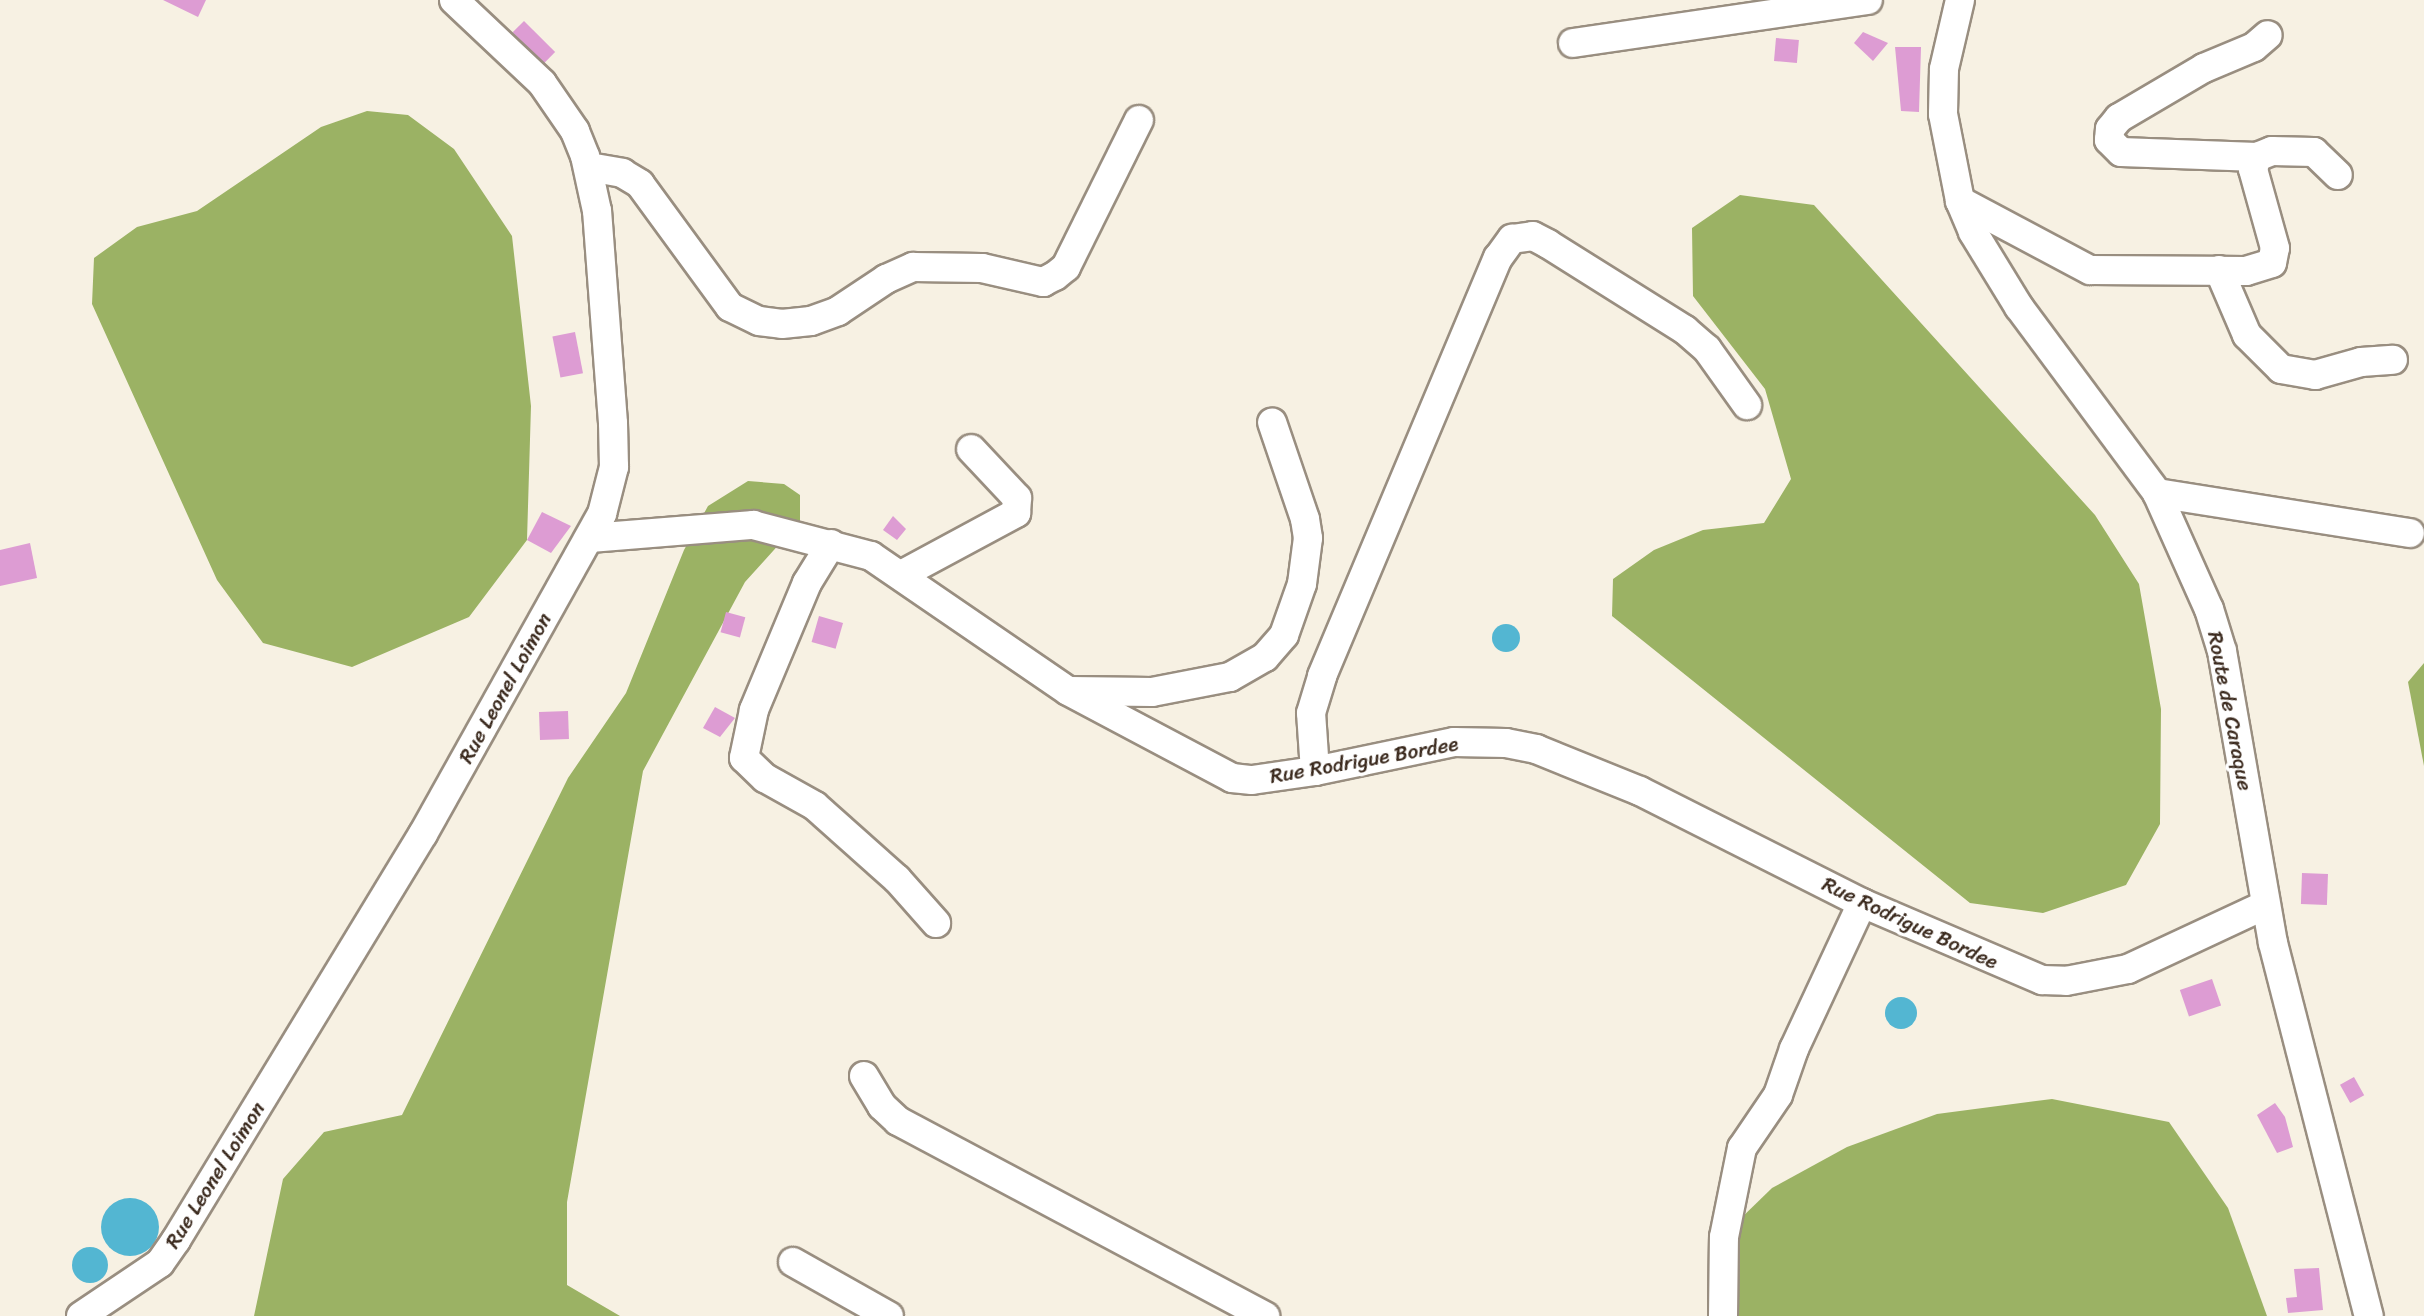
<!DOCTYPE html>
<html>
<head>
<meta charset="utf-8">
<style>
	body { margin:0 }
	#map { position:relative; width:2424px; height:1316px; overflow:hidden; background:#f7f1e3; font-family:Sriracha,sans-serif }
	div>[style] { position:absolute }
	[style*='--x'] { left:calc(var(--x)*1px); top:calc(var(--y)*1px); width:calc(var(--w)*1px); rotate:calc(var(--a)*1deg) }
	.forest>* { inset:0; background:#9bb264 }
	.water>* { inset:0; background:#53b6d2 }
	.round { border-radius:50% }
	.building>* { inset:0; background:#dd9cd3; transform-origin:0 0 }
	.roads { filter:drop-shadow(2px 0 #998e80) drop-shadow(-2px 0 #998e80) drop-shadow(0 2px #998e80) drop-shadow(0 -2px #998e80) }
	.minor>* { height:28px; margin:-14px; padding:0 14px; transform-origin:14px; border-radius:14px; background:#fff }
	span { translate:-50% -50%; white-space:nowrap; text-align:center; line-height:1.15; -webkit-text-stroke:7px #fff; paint-order:stroke }
	.street-label { font-size:21px; color:#3b2a1e }
</style>
</head>
<body>
<div id="map">
	<div class="forest">
		<div style="clip-path:polygon(367px 111px,408px 115px,454px 149px,512px 236px,531px 406px,527px 540px,469px 617px,352px 667px,263px 643px,217px 580px,92px 304px,94px 258px,137px 227px,197px 211px,321px 127px)"></div>
		<div style="clip-path:polygon(1740px 195px,1814px 205px,2095px 515px,2139px 584px,2161px 709px,2160px 824px,2126px 885px,2043px 913px,1970px 903px,1612px 616px,1613px 579px,1654px 550px,1703px 530px,1764px 523px,1791px 479px,1765px 389px,1693px 296px,1692px 228px)"></div>
		<div style="clip-path:polygon(748px 481px,784px 484px,800px 495px,800px 521px,745px 582px,643px 771px,567px 1202px,567px 1285px,620px 1316px,254px 1316px,283px 1179px,324px 1132px,402px 1115px,568px 778px,626px 693px,684px 550px,708px 506px)"></div>
		<div style="clip-path:polygon(2424px 663px,2424px 766px,2408px 682px)"></div>
		<div style="clip-path:polygon(2052px 1099px,2169px 1122px,2228px 1208px,2267px 1316px,1736px 1316px,1736px 1223px,1772px 1188px,1847px 1147px,1937px 1114px)"></div>
	</div>
	<div class="water">
		<div class="round" style="left:1492px;top:624px;width:28px;height:28px"></div>
		<div class="round" style="left:1885px;top:997px;width:32px;height:32px"></div>
		<div class="round" style="left:101px;top:1198px;width:58px;height:58px"></div>
		<div class="round" style="left:72px;top:1247px;width:36px;height:36px"></div>
	</div>
	<div class="building">
		<div style="clip-path:polygon(163px 0,206px 0,198px 17px)"></div>
		<div style="left:524px;top:21px;width:44px;height:16px;rotate:45deg"></div>
		<div style="clip-path:polygon(1863px 32px,1888px 43px,1873px 61px,1854px 43px)"></div>
		<div style="left:1776px;top:38px;width:23px;height:23px;rotate:5deg"></div>
		<div style="clip-path:polygon(1895px 47px,1921px 47px,1919px 112px,1901px 111px)"></div>
		<div style="left:575px;top:332px;width:42px;height:23px;rotate:79deg"></div>
		<div style="clip-path:polygon(542px 512px,571px 526px,551px 553px,527px 540px)"></div>
		<div style="clip-path:polygon(893px 516px,906px 529px,897px 540px,883px 530px)"></div>
		<div style="clip-path:polygon(30px 543px,37px 578px,0 586px,0 550px)"></div>
		<div style="left:726px;top:612px;width:20px;height:21px;rotate:15deg"></div>
		<div style="left:819px;top:616px;width:25px;height:27px;rotate:16deg"></div>
		<div style="clip-path:polygon(715px 707px,735px 718px,720px 737px,703px 728px)"></div>
		<div style="left:568px;top:711px;width:28px;height:29px;rotate:88deg"></div>
		<div style="left:2302px;top:873px;width:26px;height:31px;rotate:2deg"></div>
		<div style="left:2212px;top:979px;width:28px;height:34px;rotate:71deg"></div>
		<div style="left:2354px;top:1077px;width:21px;height:16px;rotate:61deg"></div>
		<div style="clip-path:polygon(2275px 1103px,2285px 1117px,2293px 1147px,2277px 1153px,2257px 1115px)"></div>
		<div style="clip-path:polygon(2319px 1268px,2323px 1310px,2288px 1313px,2286px 1298px,2297px 1297px,2294px 1269px)"></div>
	</div>
	<div class="roads">
		<div class="minor">
			<div style="--x:1960;--y:0;--w:71;--a:103.1"></div>
			<div style="--x:1944;--y:69;--w:45;--a:91.3"></div>
			<div style="--x:1943;--y:114;--w:89;--a:78.9"></div>
			<div style="--x:1960;--y:201;--w:34;--a:67"></div>
			<div style="--x:1973;--y:232;--w:88;--a:58.5"></div>
			<div style="--x:2019;--y:307;--w:232;--a:53.4"></div>
			<div style="--x:2157;--y:493;--w:127;--a:65.9"></div>
			<div style="--x:2209;--y:609;--w:44;--a:72.8"></div>
			<div style="--x:2222;--y:651;--w:296;--a:80.1"></div>
			<div style="--x:2273;--y:943;--w:385;--a:75.6"></div>
			<div style="--x:1573;--y:43;--w:298;--a:-8.3"></div>
			<div style="--x:2257;--y:157;--w:136;--a:-177.9"></div>
			<div style="--x:2121;--y:152;--w:17;--a:-135"></div>
			<div style="--x:2109;--y:140;--w:11;--a:-85"></div>
			<div style="--x:2110;--y:129;--w:14;--a:-51"></div>
			<div style="--x:2119;--y:118;--w:99;--a:-30.5"></div>
			<div style="--x:2204;--y:68;--w:54;--a:-22.8"></div>
			<div style="--x:2254;--y:47;--w:18;--a:-41"></div>
			<div style="--x:589;--y:167;--w:34;--a:10"></div>
			<div style="--x:622;--y:173;--w:21;--a:31"></div>
			<div style="--x:640;--y:184;--w:152;--a:53.8"></div>
			<div style="--x:730;--y:307;--w:32;--a:26"></div>
			<div style="--x:759;--y:321;--w:23;--a:7"></div>
			<div style="--x:782;--y:324;--w:29;--a:-6"></div>
			<div style="--x:811;--y:321;--w:29;--a:-20"></div>
			<div style="--x:838;--y:311;--w:58;--a:-33.7"></div>
			<div style="--x:886;--y:279;--w:30;--a:-24"></div>
			<div style="--x:913;--y:267;--w:69;--a:0.8"></div>
			<div style="--x:982;--y:268;--w:63;--a:12.9"></div>
			<div style="--x:1043;--y:282;--w:13;--a:-27"></div>
			<div style="--x:1055;--y:276;--w:14;--a:-39"></div>
			<div style="--x:1066;--y:267;--w:164;--a:-63.6"></div>
			<div style="--x:1960;--y:201;--w:147;--a:28"></div>
			<div style="--x:2090;--y:270;--w:156;--a:0.4"></div>
			<div style="--x:2246;--y:271;--w:27;--a:-17"></div>
			<div style="--x:2272;--y:263;--w:15;--a:-79"></div>
			<div style="--x:2275;--y:248;--w:82;--a:-105.6"></div>
			<div style="--x:2253;--y:169;--w:13;--a:-72"></div>
			<div style="--x:2257;--y:157;--w:16;--a:-22"></div>
			<div style="--x:2272;--y:151;--w:42;--a:1.4"></div>
			<div style="--x:2314;--y:152;--w:33;--a:44"></div>
			<div style="--x:2219;--y:270;--w:71;--a:66.7"></div>
			<div style="--x:2247;--y:335;--w:48;--a:45"></div>
			<div style="--x:2281;--y:369;--w:35;--a:10"></div>
			<div style="--x:2315;--y:375;--w:48;--a:-15.8"></div>
			<div style="--x:2361;--y:362;--w:32;--a:-4"></div>
			<div style="--x:2157;--y:493;--w:256;--a:9"></div>
			<div style="--x:590;--y:538;--w:164;--a:-4.6"></div>
			<div style="--x:753;--y:525;--w:122;--a:14.7"></div>
			<div style="--x:871;--y:556;--w:239;--a:34.4"></div>
			<div style="--x:1068;--y:691;--w:186;--a:27.9"></div>
			<div style="--x:1232;--y:778;--w:20;--a:6"></div>
			<div style="--x:1252;--y:780;--w:64;--a:-8.1"></div>
			<div style="--x:1315;--y:771;--w:142;--a:-11.8"></div>
			<div style="--x:1454;--y:742;--w:52;--a:1.1"></div>
			<div style="--x:1506;--y:743;--w:31;--a:11"></div>
			<div style="--x:1536;--y:749;--w:112;--a:22"></div>
			<div style="--x:1640;--y:791;--w:249;--a:26.8"></div>
			<div style="--x:1862;--y:903;--w:196;--a:23.2"></div>
			<div style="--x:2042;--y:980;--w:24;--a:2"></div>
			<div style="--x:2066;--y:981;--w:63;--a:-11"></div>
			<div style="--x:2128;--y:969;--w:151;--a:-25"></div>
			<div style="--x:831;--y:544;--w:46;--a:121.6"></div>
			<div style="--x:807;--y:583;--w:138;--a:112.7"></div>
			<div style="--x:754;--y:710;--w:49;--a:101.8"></div>
			<div style="--x:744;--y:758;--w:29;--a:44"></div>
			<div style="--x:765;--y:778;--w:57;--a:29.2"></div>
			<div style="--x:815;--y:806;--w:110;--a:41.7"></div>
			<div style="--x:897;--y:879;--w:59;--a:48.4"></div>
			<div style="--x:901;--y:575;--w:131;--a:-28.3"></div>
			<div style="--x:1016;--y:513;--w:15;--a:-86"></div>
			<div style="--x:1017;--y:498;--w:67;--a:-133.2"></div>
			<div style="--x:1070;--y:691;--w:82;--a:0.7"></div>
			<div style="--x:1152;--y:692;--w:79;--a:-10.9"></div>
			<div style="--x:1230;--y:677;--w:40;--a:-29.7"></div>
			<div style="--x:1265;--y:657;--w:29;--a:-49"></div>
			<div style="--x:1284;--y:635;--w:54;--a:-70.6"></div>
			<div style="--x:1302;--y:584;--w:46;--a:-82.6"></div>
			<div style="--x:1308;--y:538;--w:19;--a:-99"></div>
			<div style="--x:1305;--y:519;--w:102;--a:-108.8"></div>
			<div style="--x:1315;--y:771;--w:58;--a:-93.9"></div>
			<div style="--x:1311;--y:713;--w:39;--a:-73"></div>
			<div style="--x:1322;--y:676;--w:454;--a:-67.2"></div>
			<div style="--x:1498;--y:258;--w:24;--a:-54"></div>
			<div style="--x:1512;--y:239;--w:21;--a:-8"></div>
			<div style="--x:1533;--y:236;--w:17;--a:28"></div>
			<div style="--x:1548;--y:244;--w:162;--a:32.1"></div>
			<div style="--x:1685;--y:330;--w:29;--a:41"></div>
			<div style="--x:1707;--y:349;--w:69;--a:54.5"></div>
			<div style="--x:864;--y:1076;--w:35;--a:59"></div>
			<div style="--x:882;--y:1106;--w:22;--a:43"></div>
			<div style="--x:898;--y:1121;--w:416;--a:28"></div>
			<div style="--x:793;--y:1262;--w:110;--a:29.4"></div>
			<div style="--x:81;--y:1316;--w:95;--a:-33.9"></div>
			<div style="--x:160;--y:1263;--w:28;--a:-55"></div>
			<div style="--x:176;--y:1240;--w:475;--a:-58.7"></div>
			<div style="--x:423;--y:834;--w:367;--a:-60.8"></div>
			<div style="--x:602;--y:514;--w:49;--a:-75.7"></div>
			<div style="--x:614;--y:467;--w:44;--a:-91.3"></div>
			<div style="--x:613;--y:423;--w:213;--a:-94.3"></div>
			<div style="--x:597;--y:211;--w:56;--a:-102.3"></div>
			<div style="--x:585;--y:156;--w:27;--a:-112"></div>
			<div style="--x:575;--y:131;--w:58;--a:-124.5"></div>
			<div style="--x:542;--y:83;--w:121;--a:-136.7"></div>
			<div style="--x:1723;--y:1316;--w:79;--a:-89.3"></div>
			<div style="--x:1724;--y:1237;--w:91;--a:-78.6"></div>
			<div style="--x:1742;--y:1148;--w:64;--a:-55.8"></div>
			<div style="--x:1778;--y:1095;--w:49;--a:-70.8"></div>
			<div style="--x:1794;--y:1049;--w:161;--a:-65"></div>
		</div>
	</div>
	<div class="street-label">
		<span style="left:505px;top:688px;rotate:-61deg">Rue Leonel Loimon</span>
		<span style="left:2230px;top:711px;rotate:79deg">Route de Caraque</span>
		<span style="left:1364px;top:760px;rotate:-10deg">Rue Rodrigue Bordee</span>
		<span style="left:1910px;top:923px;rotate:25deg">Rue Rodrigue Bordee</span>
		<span style="left:215px;top:1175px;rotate:-58deg">Rue Leonel Loimon</span>
	</div>
</div>
</body>
</html>
